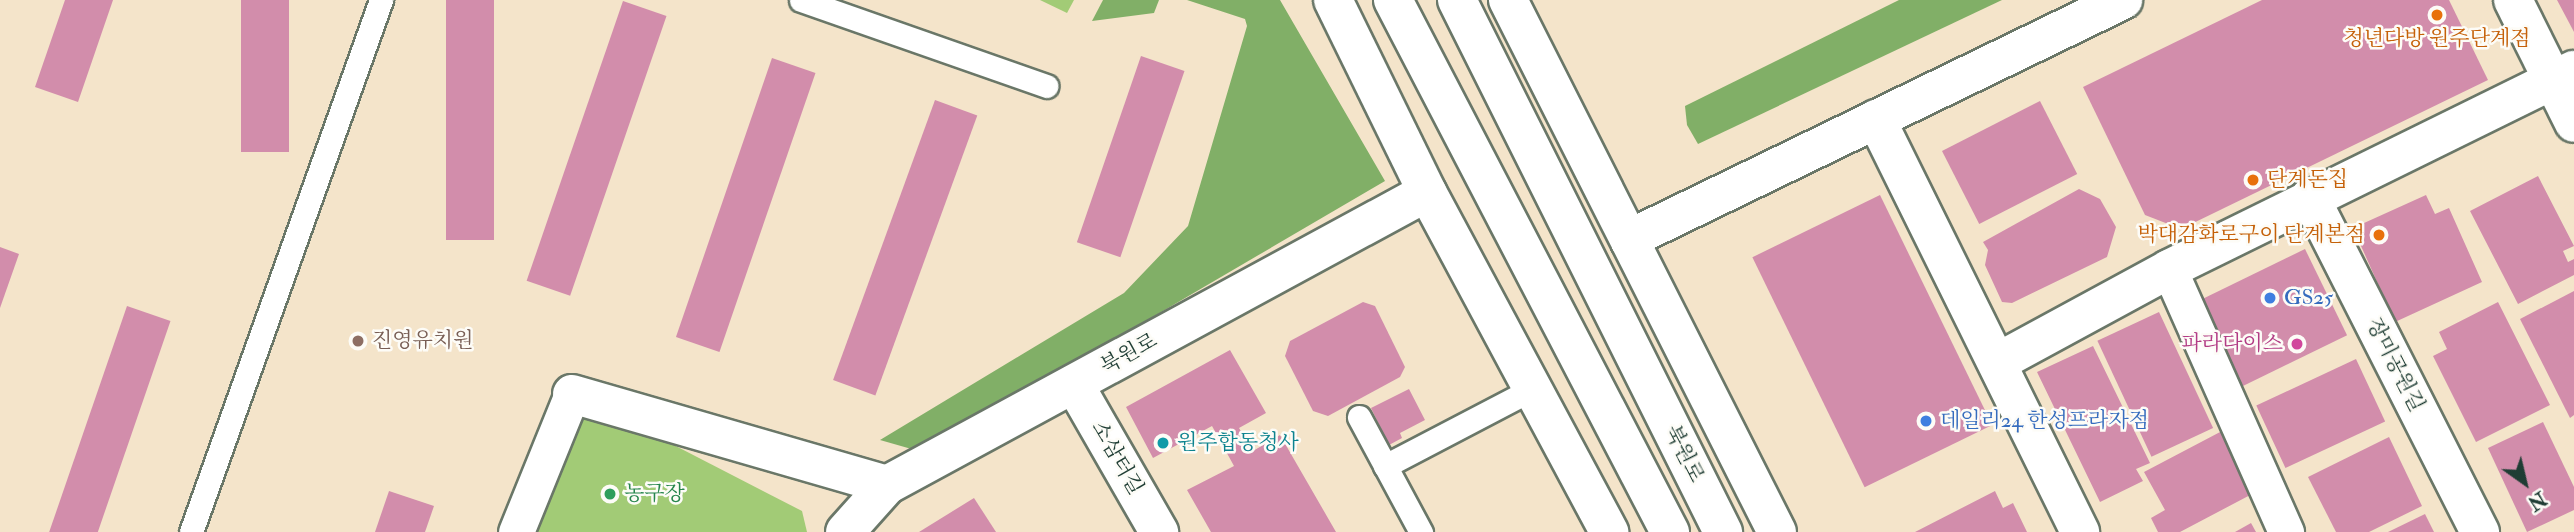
<!DOCTYPE html>
<html>
<head>
<meta charset="utf-8">
<style>
	body { margin:0 }
	#map { position:relative; width:2574px; height:532px; overflow:hidden; background:#f4e4ca; font-family:"IM FELL Double Pica","Noto Serif KR",serif }
	div>[style] { position:absolute }
	[style*='--x'] { left:calc(var(--x)*1px); top:calc(var(--y)*1px); width:calc(var(--w)*1px); rotate:calc(var(--a)*1deg) }
	.green>* { inset:0; background:#a2cb76 }
	.forest>* { inset:0; background:#81af67 }
	.building>* { inset:0; background:#d28dab; transform-origin:0 0 }
	.roads { filter:drop-shadow(2px 0 #6a7768) drop-shadow(-2px 0 #6a7768) drop-shadow(0 2px #6a7768) drop-shadow(0 -2px #6a7768) }
	.service>* { height:23px; margin:-11.5px; padding:0 11.5px; transform-origin:11.5px; border-radius:11.5px; background:#fff }
	.pedestrian>* { height:35px; margin:-17.5px; padding:0 17.5px; transform-origin:17.5px; border-radius:17.5px; background:#fff }
	.minor>* { height:38px; margin:-19px; padding:0 19px; transform-origin:19px; border-radius:19px; background:#fff }
	.tertiary>* { height:38px; margin:-19px; padding:0 19px; transform-origin:19px; border-radius:19px; background:#fff }
	.dots>* { width:19px; height:19px; translate:-50% -50%; box-sizing:border-box; border:4px solid #fdfcf7; border-radius:50% }
	span { translate:-50% -50%; white-space:nowrap; text-align:center; line-height:1.15; -webkit-text-stroke:5px #fdfcf7; paint-order:stroke }
	.food-label { font-size:21px; color:#c56008 }
	.left { translate:0 -50%; text-align:left }
	.right { translate:-100% -50%; text-align:right }
	.shop-label { font-size:21px; color:#366cbe }
	.education-label { font-size:21px; color:#785e54 }
	.hotel-label { font-size:21px; color:#b23c85 }
	.street-label { font-size:21px; color:#1f3d34 }
	.culture-label { font-size:21px; color:#0d838f }
	.leisure-label { font-size:21px; color:#27864d }
	.north { position:absolute; left:2490px; top:448px; width:70px; height:70px; -webkit-text-stroke:5px #fdfcf7; paint-order:stroke; rotate:146deg; font-size:19px; font-weight:700; line-height:28px; text-align:center; color:#1f3d34 }
	.north::after { content:''; display:block; margin:auto; width:24px; height:32px; background:#1f3d34; clip-path:polygon(50% 0,100% 100%,50% 72%,0 100%) }
</style>
</head>
<body>
<div id="map">
	<div class="green">
		<div style="clip-path:polygon(1040px 0,1074px 0,1067px 13px)"></div>
		<div style="clip-path:polygon(571px 392px,802px 511px,807px 532px,515px 532px)"></div>
	</div>
	<div class="forest">
		<div style="clip-path:polygon(1103px 0,1159px 0,1154px 13px,1092px 21px)"></div>
		<div style="clip-path:polygon(1187px 0,1280px 0,1385px 181px,922px 452px,880px 440px,1124px 293px,1188px 226px,1247px 26px,1245px 19px)"></div>
		<div style="clip-path:polygon(1899px 0,2002px 0,1698px 144px,1687px 125px,1685px 106px)"></div>
	</div>
	<div class="building">
		<div style="clip-path:polygon(65px 0,113px 0,78px 102px,35px 87px)"></div>
		<div style="left:241px;top:0;width:48px;height:152px"></div>
		<div style="left:446px;top:0;width:48px;height:240px"></div>
		<div style="clip-path:polygon(2262px 0,2449px 0,2488px 80px,2181px 229px,2145px 215px,2083px 87px)"></div>
		<div style="clip-path:polygon(2557px 0,2574px 0,2574px 32px)"></div>
		<div style="left:623px;top:1px;width:46px;height:296px;rotate:19deg"></div>
		<div style="left:1141px;top:56px;width:46px;height:197px;rotate:19deg"></div>
		<div style="left:772px;top:58px;width:46px;height:295px;rotate:19deg"></div>
		<div style="left:935px;top:100px;width:45px;height:298px;rotate:20deg"></div>
		<div style="left:2040px;top:101px;width:82px;height:110px;rotate:63deg"></div>
		<div style="clip-path:polygon(2538px 176px,2574px 246px,2563px 251px,2568px 262px,2574px 259px,2574px 275px,2518px 304px,2470px 211px)"></div>
		<div style="clip-path:polygon(2079px 189px,2100px 199px,2116px 227px,2107px 257px,2012px 303px,2002px 302px,1985px 265px,1988px 250px,1983px 242px)"></div>
		<div style="left:1880px;top:195px;width:256px;height:142px;rotate:64deg"></div>
		<div style="clip-path:polygon(2426px 195px,2435px 214px,2449px 208px,2482px 282px,2395px 322px,2353px 228px)"></div>
		<div style="clip-path:polygon(0 247px,19px 254px,0 308px)"></div>
		<div style="left:2305px;top:249px;width:96px;height:117px;rotate:64deg"></div>
		<div style="clip-path:polygon(2574px 291px,2574px 415px,2570px 418px,2520px 319px)"></div>
		<div style="clip-path:polygon(1363px 302px,1375px 306px,1405px 367px,1400px 377px,1328px 416px,1313px 411px,1285px 356px,1290px 341px)"></div>
		<div style="clip-path:polygon(2498px 302px,2550px 405px,2476px 442px,2433px 356px,2447px 349px,2439px 332px)"></div>
		<div style="left:127px;top:306px;width:46px;height:239px;rotate:19deg"></div>
		<div style="left:2159px;top:312px;width:128px;height:68px;rotate:65deg"></div>
		<div style="clip-path:polygon(2093px 346px,2150px 463px,2136px 469px,2143px 481px,2100px 502px,2037px 372px)"></div>
		<div style="clip-path:polygon(1230px 350px,1266px 413px,1239px 428px,1253px 451px,1280px 435px,1336px 532px,1211px 532px,1187px 490px,1234px 466px,1212px 426px,1153px 458px,1126px 407px)"></div>
		<div style="left:2356px;top:359px;width:69px;height:110px;rotate:65deg"></div>
		<div style="clip-path:polygon(1409px 389px,1425px 420px,1400px 433px,1402px 438px,1389px 445px,1371px 408px)"></div>
		<div style="clip-path:polygon(2543px 422px,2574px 487px,2574px 510px,2527px 532px,2488px 448px)"></div>
		<div style="clip-path:polygon(2222px 431px,2254px 493px,2180px 532px,2158px 532px,2151px 518px,2165px 510px,2144px 472px)"></div>
		<div style="clip-path:polygon(2389px 437px,2422px 506px,2369px 532px,2336px 532px,2308px 477px)"></div>
		<div style="clip-path:polygon(389px 491px,434px 506px,425px 532px,375px 532px)"></div>
		<div style="clip-path:polygon(1995px 491px,2003px 508px,2013px 503px,2027px 532px,1915px 532px)"></div>
		<div style="clip-path:polygon(974px 498px,996px 532px,919px 532px)"></div>
		<div style="clip-path:polygon(2425px 514px,2434px 532px,2388px 532px)"></div>
		<div style="clip-path:polygon(2251px 523px,2256px 532px,2235px 532px)"></div>
	</div>
	<div class="roads">
		<div class="service">
			<div style="--x:801;--y:0;--w:260;--a:19.3"></div>
			<div style="--x:1359;--y:417;--w:131;--a:61.7"></div>
			<div style="--x:1385;--y:466;--w:166;--a:-27.6"></div>
			<div style="--x:191;--y:532;--w:565;--a:-70.35"></div>
		</div>
		<div class="pedestrian">
			<div style="--x:2169;--y:269;--w:288;--a:66"></div>
			<div style="--x:516;--y:532;--w:149;--a:-67.9"></div>
		</div>
		<div class="minor">
			<div style="--x:2513;--y:0;--w:137;--a:63.6"></div>
			<div style="--x:1876;--y:119;--w:461;--a:63.7"></div>
			<div style="--x:2310;--y:197;--w:376;--a:63.1"></div>
			<div style="--x:1998;--y:362;--w:195;--a:-28.5"></div>
			<div style="--x:2169;--y:269;--w:451;--a:-26.2"></div>
			<div style="--x:1074;--y:384;--w:171;--a:60.1"></div>
			<div style="--x:572;--y:394;--w:328;--a:16.1"></div>
			<div style="--x:845;--y:532;--w:63;--a:-48.2"></div>
			<div style="--x:887;--y:485;--w:614;--a:-28.48"></div>
		</div>
		<div class="tertiary">
			<div style="--x:1333;--y:0;--w:214;--a:63.9"></div>
			<div style="--x:1427;--y:192;--w:386;--a:61.8"></div>
			<div style="--x:1393;--y:0;--w:600;--a:62.5"></div>
			<div style="--x:1457;--y:0;--w:595;--a:63.43"></div>
			<div style="--x:1508;--y:0;--w:596;--a:63.18"></div>
			<div style="--x:1629;--y:239;--w:549;--a:-25.82"></div>
		</div>
	</div>
	<div class="dots">
		<div style="left:2437px;top:15px;background:#e8710a"></div>
		<div style="left:2253px;top:180px;background:#e8710a"></div>
		<div style="left:2379px;top:235px;background:#e8710a"></div>
		<div style="left:2270px;top:298px;background:#3f7fe0"></div>
		<div style="left:358px;top:341px;background:#8d6e63"></div>
		<div style="left:2297px;top:344px;background:#d1479c"></div>
		<div style="left:1926px;top:421px;background:#3f7fe0"></div>
		<div style="left:1163px;top:443px;background:#0f9aa8"></div>
		<div style="left:610px;top:494px;background:#2e9e5b"></div>
	</div>
	<div class="food-label">
		<span style="left:2437px;top:39px">청년다방 원주단계점</span>
		<span class="left" style="left:2267px;top:180px">단계돈집</span>
		<span class="right" style="left:2365px;top:235px">박대감화로구이 단계본점</span>
	</div>
	<div class="shop-label">
		<span class="left" style="left:2284px;top:298px">GS25</span>
		<span class="left" style="left:1940px;top:421px">데일리24 한성프라자점</span>
	</div>
	<div class="education-label">
		<span class="left" style="left:372px;top:341px">진영유치원</span>
	</div>
	<div class="hotel-label">
		<span class="right" style="left:2283px;top:344px">파라다이스</span>
	</div>
	<div class="street-label">
		<span style="left:1129px;top:354px;rotate:-29deg">북원로</span>
		<span style="left:2395px;top:365px;rotate:63deg">장미공원길</span>
		<span style="left:1684px;top:454px;rotate:63deg">북원로</span>
		<span style="left:1117px;top:458px;rotate:60deg">소삼터길</span>
	</div>
	<div class="culture-label">
		<span class="left" style="left:1177px;top:443px">원주합동청사</span>
	</div>
	<div class="leisure-label">
		<span class="left" style="left:624px;top:494px">농구장</span>
	</div>
	<div class="north">N</div>
</div>
</body>
</html>
